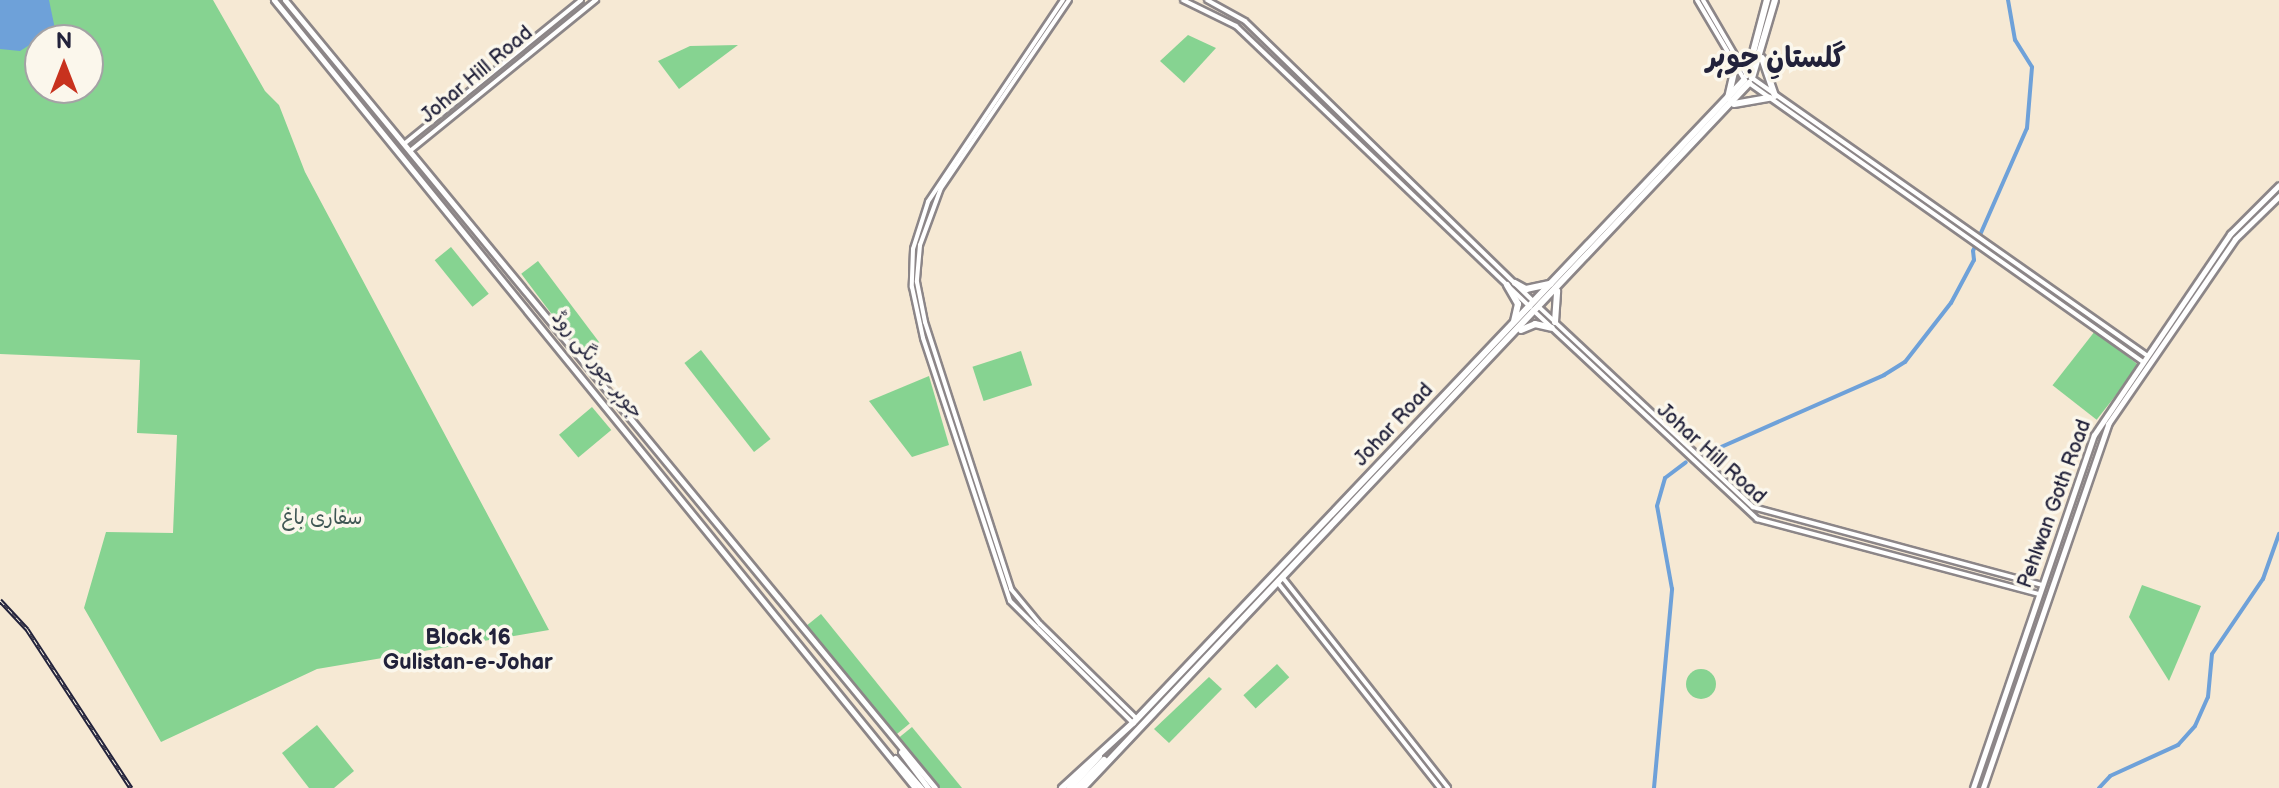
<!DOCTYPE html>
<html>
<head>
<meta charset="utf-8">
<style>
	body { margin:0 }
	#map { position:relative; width:2279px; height:788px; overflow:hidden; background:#f6e9d4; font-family:"Balsamiq Sans","Playpen Sans Arabic",sans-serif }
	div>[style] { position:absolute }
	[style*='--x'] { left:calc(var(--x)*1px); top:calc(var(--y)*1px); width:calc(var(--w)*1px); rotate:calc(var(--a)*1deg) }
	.green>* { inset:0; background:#86d391; transform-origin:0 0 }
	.round { border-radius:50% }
	.water>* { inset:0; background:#6ea1d9 }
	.canal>* { height:4px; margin:-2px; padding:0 2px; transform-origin:2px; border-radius:2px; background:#6ea1d9 }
	.roads { filter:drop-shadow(2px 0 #8c8688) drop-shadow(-2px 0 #8c8688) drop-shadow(0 2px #8c8688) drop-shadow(0 -2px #8c8688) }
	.tertiary>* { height:4px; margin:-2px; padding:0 2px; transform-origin:2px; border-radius:2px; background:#fff }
	.secondary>* { height:5px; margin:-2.5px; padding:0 2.5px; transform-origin:2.5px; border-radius:2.5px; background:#fff }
	.primary>* { height:6px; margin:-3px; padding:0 3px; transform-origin:3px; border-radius:3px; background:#fff }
	.rail>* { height:5px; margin-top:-2.5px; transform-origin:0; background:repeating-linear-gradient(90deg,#fbf7ec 0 6px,#22223b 0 12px); box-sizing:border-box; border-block:2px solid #22223b }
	span { translate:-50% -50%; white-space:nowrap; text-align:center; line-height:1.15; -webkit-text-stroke:7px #fbf7ec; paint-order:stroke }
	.street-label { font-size:20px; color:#22223b }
	.park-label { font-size:20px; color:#405755 }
	.neighbourhood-label { font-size:22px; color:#22223b; font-weight:700 }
	.district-label { font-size:28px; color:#22223b; font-weight:700 }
	.north { position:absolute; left:24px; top:24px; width:80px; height:80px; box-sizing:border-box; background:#fbf7ec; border:2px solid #a4a2a5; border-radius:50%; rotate:0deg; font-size:22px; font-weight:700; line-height:32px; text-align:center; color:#22223b }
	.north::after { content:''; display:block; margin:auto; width:28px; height:36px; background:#c8321e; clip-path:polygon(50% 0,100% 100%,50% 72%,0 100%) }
</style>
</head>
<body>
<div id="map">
	<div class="green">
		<div style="clip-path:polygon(evenodd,0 0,213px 0,265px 91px,279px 105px,305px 172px,549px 630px,317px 669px,161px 742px,84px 608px,106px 532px,173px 533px,177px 435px,137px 433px,140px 360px,0 354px,0 0,40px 40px,88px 40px,88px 88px,40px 88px,40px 40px)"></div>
		<div style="clip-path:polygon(1188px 35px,1216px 48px,1184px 83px,1160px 61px)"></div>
		<div style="clip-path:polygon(738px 45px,679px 89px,658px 61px,690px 46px)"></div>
		<div style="left:451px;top:247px;width:60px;height:21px;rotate:51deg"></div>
		<div style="left:538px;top:261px;width:102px;height:21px;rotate:53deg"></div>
		<div style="left:2095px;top:331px;width:56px;height:69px;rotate:38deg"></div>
		<div style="left:701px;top:350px;width:113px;height:21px;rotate:52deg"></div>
		<div style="left:1021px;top:351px;width:36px;height:51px;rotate:72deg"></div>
		<div style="clip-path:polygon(929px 376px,949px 445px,912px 457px,869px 401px)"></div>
		<div style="left:592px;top:407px;width:30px;height:43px;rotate:50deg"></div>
		<div style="clip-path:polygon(2142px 585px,2201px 606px,2169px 681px,2129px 617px)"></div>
		<div style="left:821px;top:614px;width:141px;height:22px;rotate:51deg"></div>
		<div style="left:1277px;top:664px;width:18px;height:46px;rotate:47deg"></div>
		<div class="round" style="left:1686px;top:669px;width:30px;height:30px"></div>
		<div style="clip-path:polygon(1209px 677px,1222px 689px,1169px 743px,1154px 729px)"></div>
		<div style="clip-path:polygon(317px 725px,354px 771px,334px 788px,309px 788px,282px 753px)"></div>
		<div style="clip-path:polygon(912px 727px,962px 788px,936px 788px,896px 740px)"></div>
	</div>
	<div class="water">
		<div style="clip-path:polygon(0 0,49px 0,55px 29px,20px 51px,0 49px)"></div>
	</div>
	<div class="canal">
		<div style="--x:1703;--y:455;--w:198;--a:-23.8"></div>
		<div style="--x:1884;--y:375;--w:25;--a:-32"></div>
		<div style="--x:1905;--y:362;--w:75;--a:-52.1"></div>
		<div style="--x:1951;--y:303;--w:49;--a:-61.9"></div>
		<div style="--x:1974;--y:260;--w:9;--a:-96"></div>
		<div style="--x:1973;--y:251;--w:134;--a:-66.3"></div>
		<div style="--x:2027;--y:128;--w:61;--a:-85.3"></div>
		<div style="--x:2032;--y:67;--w:32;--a:-122"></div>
		<div style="--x:2015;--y:40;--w:41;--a:-99.9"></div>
		<div style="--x:1654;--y:788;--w:200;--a:-84.8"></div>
		<div style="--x:1672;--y:589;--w:84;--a:-100.2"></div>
		<div style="--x:1657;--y:506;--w:29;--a:-74"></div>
		<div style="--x:1665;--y:478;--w:26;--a:-37"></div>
		<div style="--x:2099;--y:788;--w:16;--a:-47"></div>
		<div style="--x:2110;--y:776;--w:75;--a:-24.5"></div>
		<div style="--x:2178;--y:745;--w:25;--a:-48"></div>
		<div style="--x:2195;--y:726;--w:32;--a:-66"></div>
		<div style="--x:2208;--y:697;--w:43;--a:-84.7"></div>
		<div style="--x:2212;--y:654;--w:91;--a:-55.8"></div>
		<div style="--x:2263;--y:579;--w:48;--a:-70.4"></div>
	</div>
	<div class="roads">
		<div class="tertiary">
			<div style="--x:1063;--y:0;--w:243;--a:123.8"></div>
			<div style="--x:928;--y:202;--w:49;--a:107.7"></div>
			<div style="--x:913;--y:249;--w:38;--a:92"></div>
			<div style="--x:912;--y:287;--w:52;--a:77.8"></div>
			<div style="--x:923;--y:338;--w:277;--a:71.7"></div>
			<div style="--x:1010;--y:601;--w:173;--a:44.8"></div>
			<div style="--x:1069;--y:0;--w:227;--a:124.2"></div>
			<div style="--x:941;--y:188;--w:61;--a:110.2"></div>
			<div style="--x:920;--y:245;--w:37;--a:95"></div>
			<div style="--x:917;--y:282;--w:41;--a:78.7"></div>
			<div style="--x:925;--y:322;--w:281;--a:72.1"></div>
			<div style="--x:1011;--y:589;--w:45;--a:50.4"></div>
			<div style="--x:1040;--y:624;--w:136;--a:44.4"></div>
			<div style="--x:1183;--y:0;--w:59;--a:26.1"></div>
			<div style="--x:1236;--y:26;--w:407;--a:43.7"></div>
			<div style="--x:1207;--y:0;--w:43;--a:28.9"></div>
			<div style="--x:1245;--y:21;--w:402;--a:44.2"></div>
			<div style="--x:1697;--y:0;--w:92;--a:59.3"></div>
			<div style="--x:1703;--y:0;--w:86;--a:59.8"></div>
			<div style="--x:1752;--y:78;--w:483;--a:35.1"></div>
			<div style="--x:1749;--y:83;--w:483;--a:35.3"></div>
			<div style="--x:404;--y:144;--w:228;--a:-39.1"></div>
			<div style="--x:410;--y:151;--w:240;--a:-39.1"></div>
			<div style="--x:1539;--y:307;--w:293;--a:43.1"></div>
			<div style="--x:1753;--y:507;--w:299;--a:15.1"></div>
			<div style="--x:1535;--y:312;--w:304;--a:43"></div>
			<div style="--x:1757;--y:519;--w:292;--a:14.9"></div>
			<div style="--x:1283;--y:578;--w:267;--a:51.8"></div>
			<div style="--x:1278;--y:583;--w:261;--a:51.7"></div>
		</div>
		<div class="secondary">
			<div style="--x:274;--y:0;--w:1016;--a:50.87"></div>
			<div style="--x:285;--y:0;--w:1021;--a:50.48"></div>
			<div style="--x:901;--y:752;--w:45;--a:53.1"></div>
			<div style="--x:895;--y:758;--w:40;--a:49"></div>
			<div style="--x:1973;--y:788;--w:373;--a:-71.1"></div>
			<div style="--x:2094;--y:435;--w:243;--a:-55.9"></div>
			<div style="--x:2230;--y:234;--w:69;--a:-45"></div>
			<div style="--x:1983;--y:788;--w:385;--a:-71"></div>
			<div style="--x:2108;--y:424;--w:224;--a:-55.5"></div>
			<div style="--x:2235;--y:239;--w:62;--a:-44.3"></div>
		</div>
		<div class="primary">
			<div style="--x:1762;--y:58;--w:40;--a:71.1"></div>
			<div style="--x:1747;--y:75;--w:78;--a:-75.1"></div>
			<div style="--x:1752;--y:78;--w:81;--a:-73.6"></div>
			<div style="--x:1728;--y:98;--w:31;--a:-77"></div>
			<div style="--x:1734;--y:104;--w:36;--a:-10"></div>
			<div style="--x:1515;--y:283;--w:13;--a:29"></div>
			<div style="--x:1526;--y:289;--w:25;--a:-12"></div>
			<div style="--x:1507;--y:285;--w:22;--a:60"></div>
			<div style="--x:1518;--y:304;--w:17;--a:103"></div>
			<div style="--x:1555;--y:322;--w:31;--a:-86"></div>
			<div style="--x:1521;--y:330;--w:15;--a:-23"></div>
			<div style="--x:1535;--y:324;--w:17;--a:13"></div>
			<div style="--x:1062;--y:788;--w:96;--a:-42.5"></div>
			<div style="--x:1133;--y:723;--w:887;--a:-46.46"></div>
			<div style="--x:1070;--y:788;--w:43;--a:-47.8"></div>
			<div style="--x:1077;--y:788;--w:39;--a:-46"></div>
			<div style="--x:1083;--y:788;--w:970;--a:-46.63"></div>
		</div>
	</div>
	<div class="rail">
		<div style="--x:0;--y:600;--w:40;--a:47"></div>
		<div style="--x:27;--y:629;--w:190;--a:56.8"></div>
	</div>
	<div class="street-label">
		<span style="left:477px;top:75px;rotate:-40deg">Johar Hill Road</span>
		<span style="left:597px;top:365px;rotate:51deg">جوہر چورنگی روڈ</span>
		<span style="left:1394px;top:425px;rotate:-47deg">Johar Road</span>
		<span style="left:1711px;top:454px;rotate:42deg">Johar Hill Road</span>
		<span style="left:2055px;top:504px;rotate:-70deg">Pehlwan Goth Road</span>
	</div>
	<div class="park-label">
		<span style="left:322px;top:518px">سفاری باغ</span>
	</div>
	<div class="neighbourhood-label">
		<span style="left:468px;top:650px">Block 16<br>Gulistan-e-Johar</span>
	</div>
	<div class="district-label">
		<span style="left:1776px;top:59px">گلستانِ جوہر</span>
	</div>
	<div class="north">N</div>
</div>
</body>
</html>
